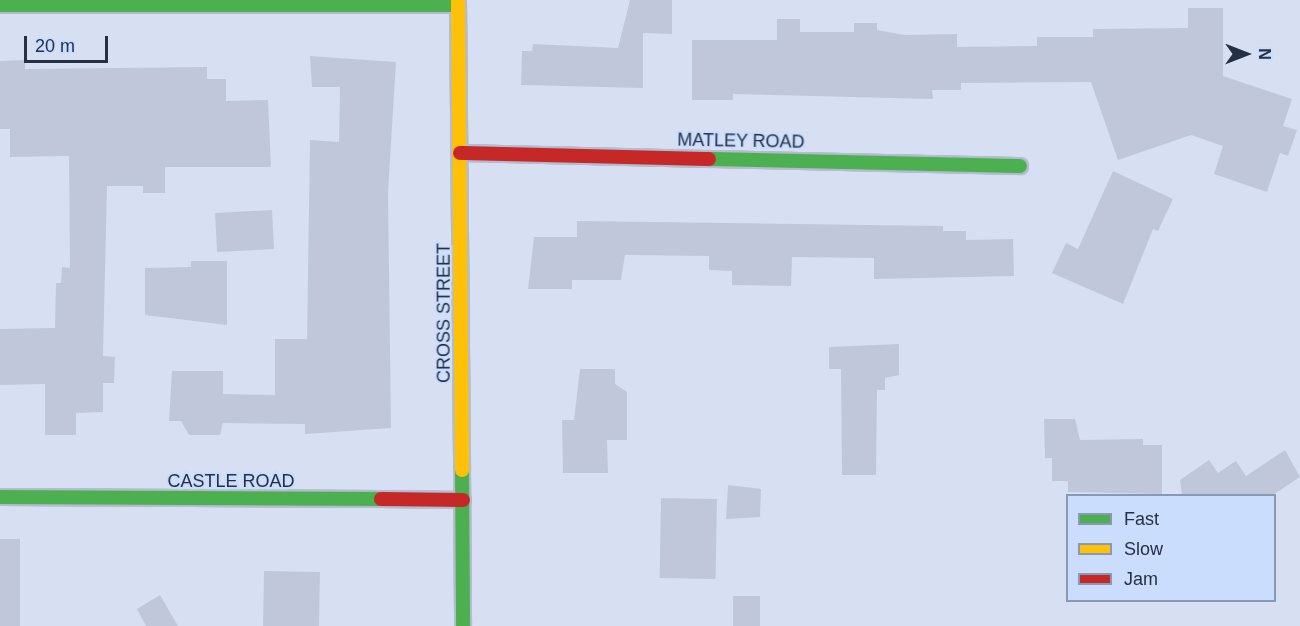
<!DOCTYPE html>
<html>
<head>
<meta charset="utf-8">
<style>
	body { margin:0 }
	#map { position:relative; width:1300px; height:626px; overflow:hidden; background:#d6e0f2; font-family:Helvetica,sans-serif }
	div>[style] { position:absolute }
	[style*='--x'] { left:calc(var(--x)*1px); top:calc(var(--y)*1px); width:calc(var(--w)*1px); rotate:calc(var(--a)*1deg) }
	.building>* { inset:0; background:#c1c7db; transform-origin:0 0 }
	.roads { filter:drop-shadow(2px 0 #b2bcce) drop-shadow(-2px 0 #b2bcce) drop-shadow(0 2px #b2bcce) drop-shadow(0 -2px #b2bcce) }
	.fast>* { height:14px; margin:-7px; padding:0 7px; transform-origin:7px; border-radius:7px; background:#4caf50 }
	.slow>* { height:14px; margin:-7px; padding:0 7px; transform-origin:7px; border-radius:7px; background:#ffc107 }
	.jam>* { height:14px; margin:-7px; padding:0 7px; transform-origin:7px; border-radius:7px; background:#c62828 }
	span { translate:-50% -50%; white-space:nowrap; text-align:center; line-height:1.15; -webkit-text-stroke:4.5px #cbddfd; paint-order:stroke }
	.street-label { font-size:18px; color:#253045 }
	.legend { position:absolute; left:1066px; top:494px; width:210px; height:108px; box-sizing:border-box; background:#cbddfd; border:2px solid #8998b3; margin:0; padding:8px 10px; list-style:none; font-size:18px; color:#253045 }
	.legend li { display:flex; align-items:center; gap:12px; height:30px }
	.legend b { width:30px; border:2px solid #8998b3 }
	.north { position:absolute; left:1216px; top:24px; width:60px; height:60px; -webkit-text-stroke:4px #cbddfd; paint-order:stroke; rotate:90deg; font-size:16px; font-weight:700; line-height:24px; text-align:center; color:#253045 }
	.north::after { content:''; display:block; margin:auto; width:21px; height:27px; background:#253045; clip-path:polygon(50% 0,100% 100%,50% 72%,0 100%) }
	.scale { position:absolute; left:24px; top:36px; width:84px; height:27px; box-sizing:border-box; border:3px solid #253045; border-top:0; padding-left:8px; font-size:18px; line-height:21px; white-space:nowrap; color:#253045; -webkit-text-stroke:4px #cbddfd; paint-order:stroke }
</style>
</head>
<body>
<div id="map">
	<div class="building">
		<div style="clip-path:polygon(630px 0,672px 0,672px 34px,643px 33px,643px 88px,521px 85px,522px 51px,532px 51px,533px 44px,618px 48px)"></div>
		<div style="clip-path:polygon(1188px 8px,1223px 8px,1223px 76px,1292px 99px,1283px 126px,1297px 130px,1288px 156px,1280px 153px,1267px 192px,1214px 174px,1223px 146px,1191px 135px,1118px 160px,1091px 82px,961px 83px,961px 90px,932px 90px,933px 99px,733px 94px,733px 100px,692px 100px,692px 40px,777px 40px,777px 19px,800px 19px,800px 32px,854px 32px,854px 23px,877px 23px,877px 30px,905px 35px,957px 34px,957px 47px,1037px 46px,1037px 37px,1093px 37px,1093px 29px,1188px 28px)"></div>
		<div style="clip-path:polygon(310px 56px,396px 62px,388px 192px,391px 428px,305px 434px,305px 424px,223px 423px,220px 435px,189px 435px,181px 421px,169px 421px,172px 371px,223px 371px,223px 394px,275px 395px,275px 339px,307px 339px,310px 140px,339px 142px,340px 87px,312px 87px)"></div>
		<div style="clip-path:polygon(25px 60px,25px 69px,207px 67px,207px 79px,226px 79px,226px 101px,268px 100px,271px 167px,165px 167px,165px 193px,143px 193px,143px 186px,107px 186px,103px 356px,115px 357px,114px 383px,103px 383px,103px 412px,76px 413px,76px 435px,45px 435px,45px 384px,0 385px,0 329px,55px 328px,56px 283px,61px 283px,62px 267px,70px 268px,69px 156px,10px 157px,10px 129px,0 129px,0 61px)"></div>
		<div style="clip-path:polygon(1113px 171px,1173px 199px,1158px 231px,1153px 229px,1123px 304px,1052px 273px,1066px 243px,1078px 249px)"></div>
		<div style="left:272px;top:210px;width:39px;height:57px;rotate:87deg"></div>
		<div style="clip-path:polygon(577px 221px,943px 226px,943px 231px,966px 231px,966px 240px,1013px 239px,1014px 276px,874px 279px,874px 258px,792px 257px,791px 286px,732px 285px,732px 271px,709px 270px,709px 256px,625px 255px,621px 280px,572px 280px,572px 289px,528px 289px,534px 237px,577px 237px)"></div>
		<div style="clip-path:polygon(191px 261px,227px 261px,227px 325px,145px 315px,145px 268px,191px 267px)"></div>
		<div style="clip-path:polygon(899px 344px,899px 375px,885px 378px,885px 390px,877px 390px,876px 475px,842px 475px,841px 369px,829px 369px,829px 347px)"></div>
		<div style="clip-path:polygon(580px 369px,615px 369px,615px 384px,627px 392px,627px 440px,607px 440px,608px 473px,563px 473px,562px 420px,574px 420px)"></div>
		<div style="clip-path:polygon(1044px 419px,1075px 419px,1080px 440px,1143px 439px,1143px 445px,1162px 445px,1162px 494px,1068px 492px,1068px 481px,1052px 481px,1052px 458px,1045px 458px)"></div>
		<div style="clip-path:polygon(1285px 450px,1300px 477px,1273px 495px,1182px 495px,1180px 480px,1209px 460px,1218px 473px,1236px 461px,1246px 476px)"></div>
		<div style="clip-path:polygon(728px 485px,761px 489px,760px 517px,726px 519px)"></div>
		<div style="left:661px;top:498px;width:56px;height:80px;rotate:1deg"></div>
		<div style="left:0;top:539px;width:20px;height:87px"></div>
		<div style="left:264px;top:571px;width:56px;height:55px;rotate:1deg"></div>
		<div style="clip-path:polygon(160px 595px,178px 626px,146px 626px,137px 609px)"></div>
		<div style="left:760px;top:596px;width:30px;height:27px;rotate:90deg"></div>
	</div>
	<div class="roads">
		<div class="fast">
			<div style="--x:0;--y:5;--w:458;--a:0"></div>
			<div style="--x:709;--y:159;--w:311;--a:1.3"></div>
			<div style="--x:462;--y:470;--w:156;--a:89.6"></div>
			<div style="--x:0;--y:497;--w:381;--a:0.3"></div>
		</div>
		<div class="slow">
			<div style="--x:458;--y:0;--w:470;--a:89.5"></div>
		</div>
		<div class="jam">
			<div style="--x:460;--y:153;--w:249;--a:1.4"></div>
			<div style="--x:381;--y:499;--w:82;--a:0.7"></div>
		</div>
	</div>
	<div class="street-label">
		<span style="left:741px;top:141px;rotate:1deg">MATLEY ROAD</span>
		<span style="left:444px;top:313px;rotate:-90deg">CROSS STREET</span>
		<span style="left:231px;top:481px">CASTLE ROAD</span>
	</div>
	<ul class="legend">
	<li><b style="height:8px;background:#4caf50"></b>Fast</li>
	<li><b style="height:8px;background:#ffc107"></b>Slow</li>
	<li><b style="height:8px;background:#c62828"></b>Jam</li>
	</ul>
	<div class="north">N</div>
	<div class="scale">20 m</div>
</div>
</body>
</html>
